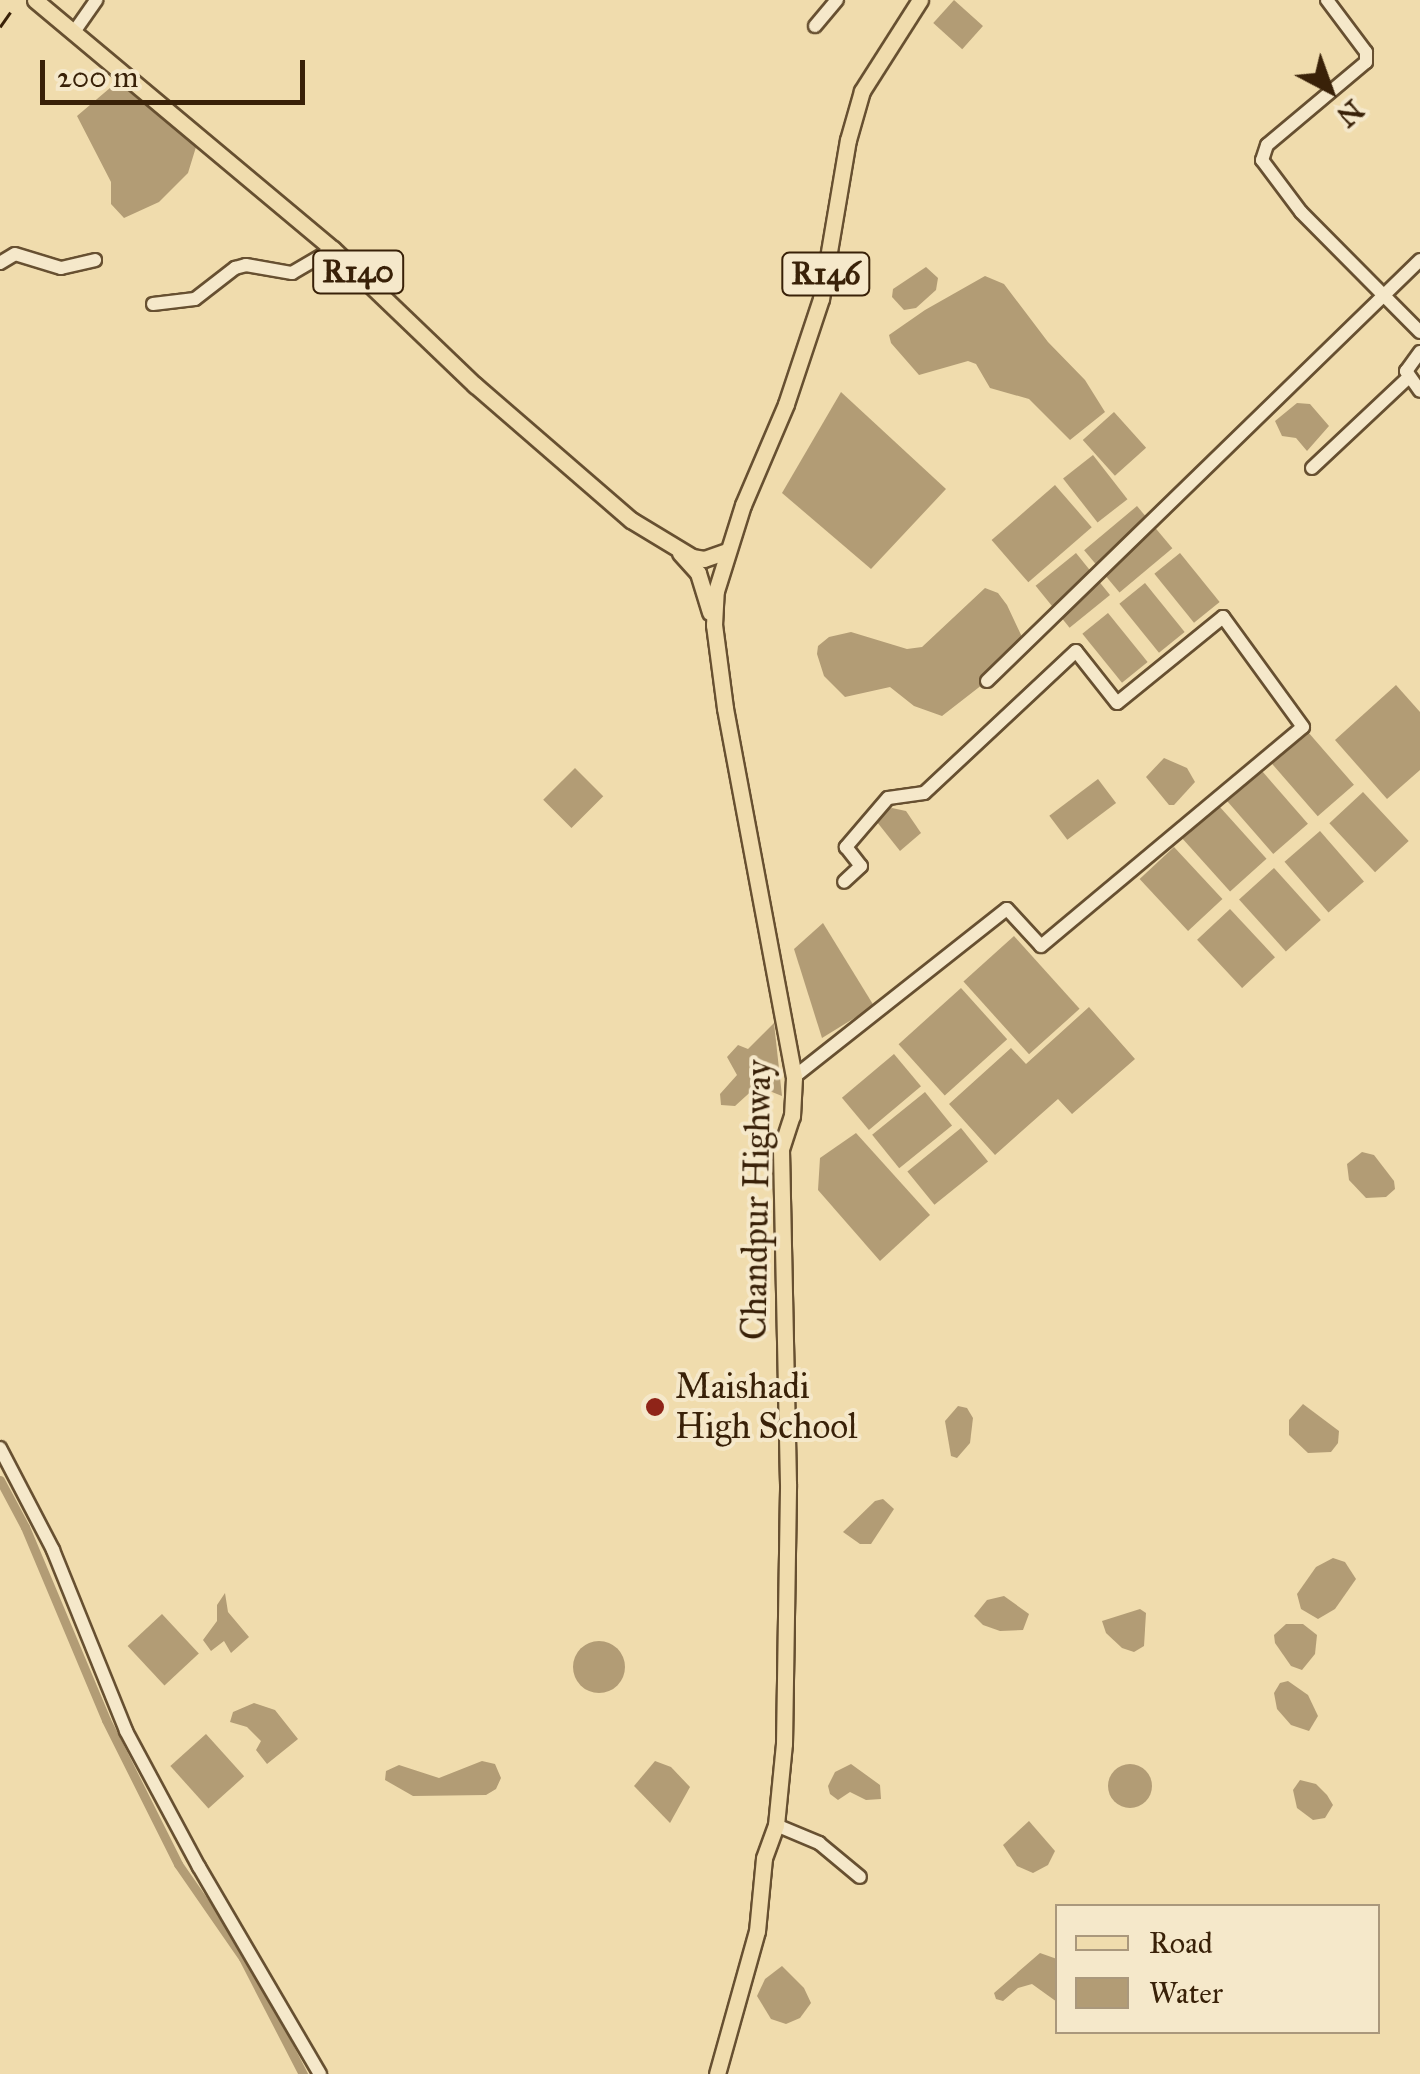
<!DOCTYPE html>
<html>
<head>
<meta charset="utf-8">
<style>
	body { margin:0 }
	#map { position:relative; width:1420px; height:2074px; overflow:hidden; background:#f0dcad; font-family:"IM FELL Great Primer",serif }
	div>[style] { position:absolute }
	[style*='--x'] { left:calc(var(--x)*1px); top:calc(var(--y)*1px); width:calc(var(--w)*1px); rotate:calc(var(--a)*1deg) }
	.water>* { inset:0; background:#b29c75; transform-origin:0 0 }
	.round { border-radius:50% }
	.canal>* { height:9px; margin:-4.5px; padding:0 4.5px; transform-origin:4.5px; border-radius:4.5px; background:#b29c75 }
	.roads { filter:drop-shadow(2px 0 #675031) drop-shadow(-2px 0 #675031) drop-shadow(0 2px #675031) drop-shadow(0 -2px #675031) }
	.minor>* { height:12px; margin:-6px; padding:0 6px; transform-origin:6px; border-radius:6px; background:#f5e8ca }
	.major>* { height:15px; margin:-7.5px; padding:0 7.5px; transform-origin:7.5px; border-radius:7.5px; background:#f0dcad }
	.rail>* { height:2.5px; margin-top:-1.25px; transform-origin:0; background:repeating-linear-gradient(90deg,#392108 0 18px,transparent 0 36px) }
	.dots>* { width:28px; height:28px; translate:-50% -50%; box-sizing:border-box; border:5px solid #f5e8ca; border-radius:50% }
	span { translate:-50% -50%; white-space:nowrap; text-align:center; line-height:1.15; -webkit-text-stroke:8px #f5e8ca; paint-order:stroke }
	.shield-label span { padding:2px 8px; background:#f5e8ca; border:2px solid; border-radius:8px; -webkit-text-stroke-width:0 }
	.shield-label { font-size:32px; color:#392108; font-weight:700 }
	.street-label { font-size:35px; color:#392108 }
	.poi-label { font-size:35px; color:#392108 }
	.left { translate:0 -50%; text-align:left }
	.legend { position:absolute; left:1055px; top:1904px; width:325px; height:130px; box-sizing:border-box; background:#f5e8ca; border:2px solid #aa987c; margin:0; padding:12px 18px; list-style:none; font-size:30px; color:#392108 }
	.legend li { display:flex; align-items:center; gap:20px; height:50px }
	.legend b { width:50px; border:2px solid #aa987c }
	.north { position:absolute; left:1280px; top:40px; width:100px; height:100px; -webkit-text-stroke:8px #f5e8ca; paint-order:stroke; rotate:139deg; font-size:28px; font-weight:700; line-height:40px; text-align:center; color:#392108 }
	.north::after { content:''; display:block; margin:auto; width:35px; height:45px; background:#392108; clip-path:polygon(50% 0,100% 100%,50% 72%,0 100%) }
	.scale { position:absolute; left:40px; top:60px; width:265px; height:45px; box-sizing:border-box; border:5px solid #392108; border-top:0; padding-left:12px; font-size:30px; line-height:35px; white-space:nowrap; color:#392108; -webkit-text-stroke:8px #f5e8ca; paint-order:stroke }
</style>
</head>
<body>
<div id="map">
	<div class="water">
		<div style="left:954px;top:0;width:39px;height:31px;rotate:42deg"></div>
		<div style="clip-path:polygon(117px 82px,196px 147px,188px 173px,159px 202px,124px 218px,111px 204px,111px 182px,77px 116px)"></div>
		<div style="clip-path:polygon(926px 267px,938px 278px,936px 290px,916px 308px,904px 310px,892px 297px,893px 289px)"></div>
		<div style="clip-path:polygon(985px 276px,1004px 284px,1048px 342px,1085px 380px,1105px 412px,1070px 440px,1029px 399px,990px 388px,976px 364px,968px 361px,919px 375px,891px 343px,889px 335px,925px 310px)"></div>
		<div style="clip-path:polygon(841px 392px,946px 489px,871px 569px,782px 493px)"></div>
		<div style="clip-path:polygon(1297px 403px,1310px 404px,1329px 426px,1307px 451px,1296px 438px,1282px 436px,1275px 421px)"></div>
		<div style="left:1114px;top:412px;width:48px;height:42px;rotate:48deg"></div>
		<div style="left:1093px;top:455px;width:56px;height:38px;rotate:52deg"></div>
		<div style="left:1055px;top:485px;width:56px;height:84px;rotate:49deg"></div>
		<div style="left:1137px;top:506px;width:55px;height:69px;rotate:50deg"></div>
		<div style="left:1076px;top:553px;width:54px;height:52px;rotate:51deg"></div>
		<div style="left:1180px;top:553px;width:63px;height:33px;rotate:51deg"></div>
		<div style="left:1145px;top:583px;width:63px;height:33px;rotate:51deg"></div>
		<div style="clip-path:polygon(985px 588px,998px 593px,1007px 605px,1023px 639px,987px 681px,942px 716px,914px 706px,890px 687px,845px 697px,824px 676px,817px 654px,818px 646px,829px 637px,851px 632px,907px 649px,922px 647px)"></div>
		<div style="left:1108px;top:613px;width:63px;height:33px;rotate:51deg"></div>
		<div style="clip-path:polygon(1396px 685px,1420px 712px,1420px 770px,1387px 799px,1335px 740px)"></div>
		<div style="left:1308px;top:732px;width:70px;height:48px;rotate:49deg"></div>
		<div style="clip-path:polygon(1164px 758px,1187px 768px,1195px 782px,1174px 805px,1169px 805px,1146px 777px)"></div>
		<div style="left:575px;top:768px;width:40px;height:45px;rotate:45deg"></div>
		<div style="left:1262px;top:771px;width:70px;height:46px;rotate:49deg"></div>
		<div style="left:1098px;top:779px;width:30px;height:61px;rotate:53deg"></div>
		<div style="left:1363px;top:792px;width:67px;height:46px;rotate:47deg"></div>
		<div style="left:1219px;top:806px;width:71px;height:49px;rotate:48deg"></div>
		<div style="clip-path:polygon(892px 808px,906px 811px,921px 833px,900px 851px,877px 822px,880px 813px)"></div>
		<div style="left:1320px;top:831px;width:67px;height:47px;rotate:49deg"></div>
		<div style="left:1174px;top:847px;width:71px;height:47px;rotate:47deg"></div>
		<div style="left:1274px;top:868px;width:70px;height:47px;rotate:48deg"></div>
		<div style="left:1230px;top:909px;width:66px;height:45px;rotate:47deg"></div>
		<div style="clip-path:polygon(823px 923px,874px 1006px,822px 1038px,794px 949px)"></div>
		<div style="left:1014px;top:936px;width:98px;height:68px;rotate:48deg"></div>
		<div style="left:961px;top:988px;width:69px;height:84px;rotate:48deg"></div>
		<div style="clip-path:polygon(1089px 1007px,1135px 1059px,1072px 1114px,1058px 1099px,995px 1155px,949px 1104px,1011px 1048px,1026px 1064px)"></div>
		<div style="clip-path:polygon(774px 1023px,782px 1096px,757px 1086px,735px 1106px,721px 1105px,720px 1094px,737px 1075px,727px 1057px,738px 1045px,748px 1049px)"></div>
		<div style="left:894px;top:1054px;width:42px;height:68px;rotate:50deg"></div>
		<div style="left:925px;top:1092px;width:43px;height:68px;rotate:51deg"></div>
		<div style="left:961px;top:1128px;width:43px;height:69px;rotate:51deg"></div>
		<div style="clip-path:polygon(856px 1133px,930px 1215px,880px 1261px,818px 1190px,820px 1158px)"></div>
		<div style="clip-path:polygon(1362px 1152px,1374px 1155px,1394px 1181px,1395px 1189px,1386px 1197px,1366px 1198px,1349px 1180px,1347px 1164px)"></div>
		<div style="clip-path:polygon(1303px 1404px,1339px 1431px,1338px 1443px,1331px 1452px,1308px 1453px,1289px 1435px,1289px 1420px)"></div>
		<div style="clip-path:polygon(958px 1406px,967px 1408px,973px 1418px,970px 1443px,957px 1458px,951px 1456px,945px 1421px)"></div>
		<div style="clip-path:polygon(883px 1499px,894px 1509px,871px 1544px,860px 1544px,843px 1532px,875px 1501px)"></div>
		<div style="clip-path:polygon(1333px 1558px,1345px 1562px,1356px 1579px,1335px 1609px,1318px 1619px,1301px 1609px,1297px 1594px,1316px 1567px)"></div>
		<div style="clip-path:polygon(225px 1593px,228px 1612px,249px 1637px,231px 1653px,224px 1641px,211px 1651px,203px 1640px,217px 1621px,217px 1605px)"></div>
		<div style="clip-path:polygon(1004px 1596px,1029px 1614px,1023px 1630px,1000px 1631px,983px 1625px,974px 1616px,987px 1600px)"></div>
		<div style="clip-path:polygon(1140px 1609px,1146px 1613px,1144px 1646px,1134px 1652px,1122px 1648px,1106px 1633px,1102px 1621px)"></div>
		<div style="left:162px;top:1614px;width:54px;height:47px;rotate:47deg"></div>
		<div style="clip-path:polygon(1286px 1624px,1303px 1624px,1317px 1635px,1315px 1654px,1302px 1670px,1291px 1666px,1275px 1643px,1274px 1635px)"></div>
		<div class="round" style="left:573px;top:1641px;width:52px;height:52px"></div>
		<div style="clip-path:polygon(1288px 1681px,1308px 1695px,1318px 1716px,1309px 1731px,1291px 1725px,1277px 1709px,1274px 1693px,1280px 1683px)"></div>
		<div style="clip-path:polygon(254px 1703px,275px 1710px,298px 1739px,267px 1764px,256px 1750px,261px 1741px,247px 1727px,230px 1722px,233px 1712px)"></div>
		<div style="left:206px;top:1734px;width:57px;height:48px;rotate:48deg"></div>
		<div style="clip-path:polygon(482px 1761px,495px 1764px,501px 1778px,496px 1789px,486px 1795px,413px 1796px,385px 1780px,386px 1771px,399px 1765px,439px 1778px)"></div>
		<div style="clip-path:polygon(655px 1761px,671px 1767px,690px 1787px,670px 1823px,634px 1786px)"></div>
		<div class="round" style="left:1108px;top:1764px;width:44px;height:44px"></div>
		<div style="clip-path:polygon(851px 1764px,880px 1785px,881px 1799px,866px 1800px,850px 1792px,838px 1800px,830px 1794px,828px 1786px,835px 1772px)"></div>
		<div style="clip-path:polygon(1300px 1780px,1316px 1784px,1327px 1795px,1333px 1805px,1325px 1818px,1313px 1820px,1297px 1808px,1293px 1790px)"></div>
		<div style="clip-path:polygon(1029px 1821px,1055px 1851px,1048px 1865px,1033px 1873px,1017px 1866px,1003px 1845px)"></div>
		<div style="clip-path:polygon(1040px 1953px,1057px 1959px,1057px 2002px,1032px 1984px,1018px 1988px,1003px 2001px,996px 1999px,994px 1993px)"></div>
		<div style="clip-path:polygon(782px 1966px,804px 1988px,811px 2003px,800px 2018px,786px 2024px,771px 2019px,757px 1996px,765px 1979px)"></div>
	</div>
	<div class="canal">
		<div style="--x:0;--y:1480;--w:53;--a:62"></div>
		<div style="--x:25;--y:1527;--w:209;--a:67.2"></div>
		<div style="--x:106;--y:1720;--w:161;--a:63.4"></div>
		<div style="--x:178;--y:1864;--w:114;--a:55.3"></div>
		<div style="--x:243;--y:1958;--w:131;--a:62.7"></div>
	</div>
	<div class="roads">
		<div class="minor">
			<div style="--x:1327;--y:0;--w:65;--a:53.1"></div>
			<div style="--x:1366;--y:52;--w:10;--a:90"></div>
			<div style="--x:1366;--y:62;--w:129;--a:140"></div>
			<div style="--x:1267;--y:145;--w:16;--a:108"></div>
			<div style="--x:1262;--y:160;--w:65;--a:53.1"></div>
			<div style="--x:1301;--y:212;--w:169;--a:45.2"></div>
			<div style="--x:815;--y:26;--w:34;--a:-50"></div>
			<div style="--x:74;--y:32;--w:39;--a:-55"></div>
			<div style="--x:0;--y:263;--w:17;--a:-31"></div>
			<div style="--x:15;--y:254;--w:48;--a:16.9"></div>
			<div style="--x:61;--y:268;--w:35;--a:-13"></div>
			<div style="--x:153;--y:304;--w:42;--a:-6.8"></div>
			<div style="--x:195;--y:299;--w:51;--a:-37.8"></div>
			<div style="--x:235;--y:268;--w:11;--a:-15"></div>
			<div style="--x:246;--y:265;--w:47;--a:9.9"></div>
			<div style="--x:292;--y:273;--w:48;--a:-30.3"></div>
			<div style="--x:1420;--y:352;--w:24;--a:126"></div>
			<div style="--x:1406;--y:371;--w:24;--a:55"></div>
			<div style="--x:1312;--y:468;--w:132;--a:-43.2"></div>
			<div style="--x:987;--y:681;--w:604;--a:-44.19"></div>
			<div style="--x:794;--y:1077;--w:271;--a:-38.3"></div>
			<div style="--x:1007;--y:909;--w:50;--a:47.4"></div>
			<div style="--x:1041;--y:946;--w:341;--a:-39.9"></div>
			<div style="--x:1303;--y:727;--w:136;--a:-126"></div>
			<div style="--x:1223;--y:617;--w:136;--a:140.9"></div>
			<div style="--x:1117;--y:703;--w:66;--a:-128.3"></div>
			<div style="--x:1076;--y:651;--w:208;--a:136.9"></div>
			<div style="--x:924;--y:793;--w:36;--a:172"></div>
			<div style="--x:888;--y:798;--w:65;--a:130.6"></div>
			<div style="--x:846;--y:847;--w:24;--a:52"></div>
			<div style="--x:861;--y:866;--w:23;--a:137"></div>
			<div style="--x:0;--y:1448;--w:115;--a:62.5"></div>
			<div style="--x:53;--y:1550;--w:195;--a:68"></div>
			<div style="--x:126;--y:1731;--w:154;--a:61.8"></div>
			<div style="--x:199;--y:1867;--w:240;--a:59.7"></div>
			<div style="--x:776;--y:1825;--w:47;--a:22.7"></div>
			<div style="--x:819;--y:1843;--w:53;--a:39.7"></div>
		</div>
		<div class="major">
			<div style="--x:35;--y:0;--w:388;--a:39.9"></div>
			<div style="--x:333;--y:249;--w:197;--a:43.8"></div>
			<div style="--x:475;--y:385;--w:206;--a:40.9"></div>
			<div style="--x:631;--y:520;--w:71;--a:31.2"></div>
			<div style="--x:692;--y:557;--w:12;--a:9"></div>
			<div style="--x:704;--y:559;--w:24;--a:-19"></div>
			<div style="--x:680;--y:553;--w:27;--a:48"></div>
			<div style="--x:698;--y:573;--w:41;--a:72.9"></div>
			<div style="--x:717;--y:2074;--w:148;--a:-74.4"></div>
			<div style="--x:757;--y:1931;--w:73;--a:-84.5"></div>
			<div style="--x:764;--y:1858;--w:35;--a:-70"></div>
			<div style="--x:776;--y:1825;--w:81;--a:-84.4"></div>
			<div style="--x:784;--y:1744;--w:260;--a:-89.1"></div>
			<div style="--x:788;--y:1484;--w:335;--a:-91.2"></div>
			<div style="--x:781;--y:1149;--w:35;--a:-72"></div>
			<div style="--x:792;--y:1116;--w:39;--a:-87"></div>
			<div style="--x:794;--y:1077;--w:375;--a:-100.6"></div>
			<div style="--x:725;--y:708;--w:84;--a:-97.5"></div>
			<div style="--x:714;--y:625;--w:34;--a:-87"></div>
			<div style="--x:716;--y:591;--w:90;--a:-72.6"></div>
			<div style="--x:743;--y:505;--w:110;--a:-66.9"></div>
			<div style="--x:786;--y:404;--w:111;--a:-71.6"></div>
			<div style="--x:821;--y:299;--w:161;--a:-80.4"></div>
			<div style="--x:848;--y:140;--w:51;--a:-74.1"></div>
			<div style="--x:862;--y:91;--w:108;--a:-57.5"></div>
		</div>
	</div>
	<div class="rail">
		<div style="--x:0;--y:27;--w:33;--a:-55"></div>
	</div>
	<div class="dots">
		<div style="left:655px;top:1407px;background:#8f2418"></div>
	</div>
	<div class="shield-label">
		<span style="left:358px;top:272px">R140</span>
		<span style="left:826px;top:274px">R146</span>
	</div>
	<div class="street-label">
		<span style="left:757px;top:1200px;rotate:-89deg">Chandpur Highway</span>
	</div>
	<div class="poi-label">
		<span class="left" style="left:675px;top:1407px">Maishadi<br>High School</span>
	</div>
	<ul class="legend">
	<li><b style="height:12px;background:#f0dcad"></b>Road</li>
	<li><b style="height:28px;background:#b29c75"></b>Water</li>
	</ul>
	<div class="north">N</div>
	<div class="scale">200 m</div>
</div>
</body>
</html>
